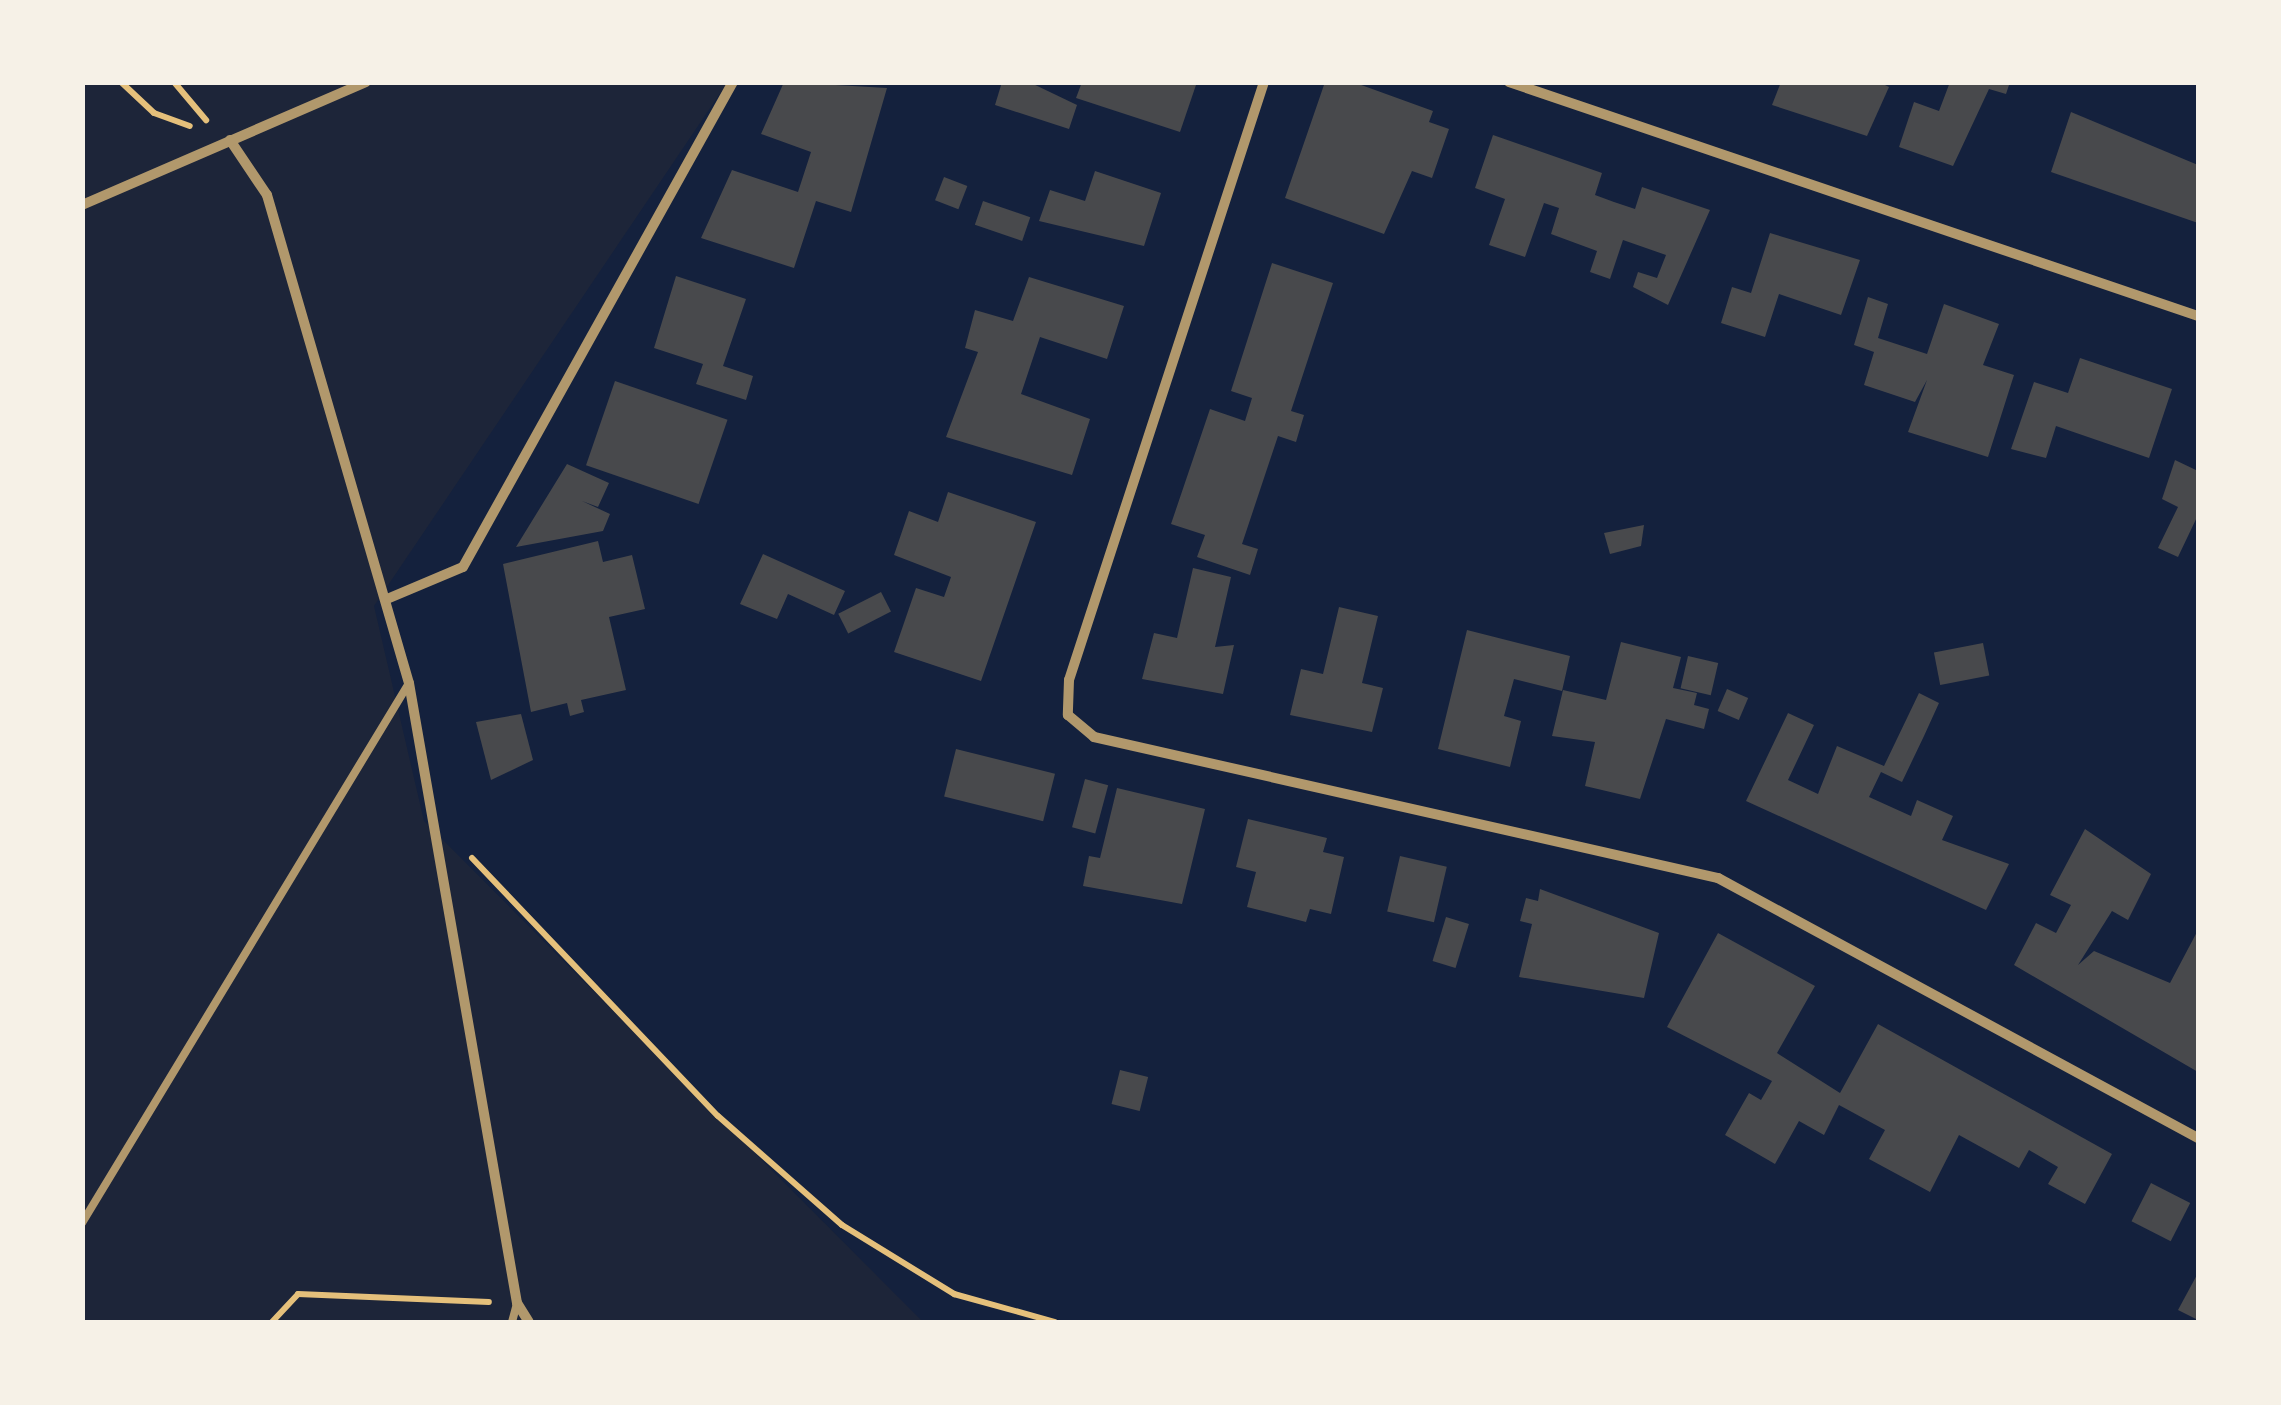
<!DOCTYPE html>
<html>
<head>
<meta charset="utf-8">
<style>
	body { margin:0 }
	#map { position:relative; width:2281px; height:1405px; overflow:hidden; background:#14213d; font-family:"Libre Baskerville",serif }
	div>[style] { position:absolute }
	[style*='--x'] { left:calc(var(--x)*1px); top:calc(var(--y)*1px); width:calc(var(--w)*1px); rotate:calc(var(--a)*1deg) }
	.green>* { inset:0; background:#1d2539 }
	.building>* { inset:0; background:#48494c; transform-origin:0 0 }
	.path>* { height:6px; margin:-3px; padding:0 3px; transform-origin:3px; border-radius:3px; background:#e5c07b }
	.service>* { height:8px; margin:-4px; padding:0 4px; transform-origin:4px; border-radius:4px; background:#b1986c }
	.minor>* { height:10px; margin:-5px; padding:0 5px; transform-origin:5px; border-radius:5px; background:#b1986c }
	span { translate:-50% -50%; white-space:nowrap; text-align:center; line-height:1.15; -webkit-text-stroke:8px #f6f1e7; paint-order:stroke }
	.frame { position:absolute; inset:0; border:85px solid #f6f1e7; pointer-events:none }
</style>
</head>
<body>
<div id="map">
	<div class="green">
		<div style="clip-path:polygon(82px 83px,727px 83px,374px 606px,424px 821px,923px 1322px,83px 1322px)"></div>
	</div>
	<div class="building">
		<div style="clip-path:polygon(784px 82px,887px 88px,851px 212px,816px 201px,794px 268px,701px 238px,732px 170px,798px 192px,811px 152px,761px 134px)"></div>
		<div style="clip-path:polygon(1002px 82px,1029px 82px,1077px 105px,1069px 129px,995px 105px)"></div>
		<div style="clip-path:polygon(1082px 82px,1197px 82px,1180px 132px,1076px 98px)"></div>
		<div style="clip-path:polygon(1325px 82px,1353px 82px,1433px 111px,1429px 122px,1449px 129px,1432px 178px,1412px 171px,1384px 234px,1285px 198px)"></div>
		<div style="clip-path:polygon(1781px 82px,1879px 82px,1889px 87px,1867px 136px,1772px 105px)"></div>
		<div style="clip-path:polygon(1950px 82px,2010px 82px,2006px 94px,1989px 89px,1953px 166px,1899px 147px,1914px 102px,1939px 111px)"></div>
		<div style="clip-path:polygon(2071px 112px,2198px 165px,2198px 223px,2051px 172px)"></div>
		<div style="clip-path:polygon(1493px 135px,1602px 173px,1595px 195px,1614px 202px,1635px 209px,1642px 187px,1710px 210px,1668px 305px,1633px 287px,1638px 272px,1657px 278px,1666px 255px,1623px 240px,1610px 279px,1590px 272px,1597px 251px,1551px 234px,1559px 208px,1544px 203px,1525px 257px,1489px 245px,1505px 199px,1475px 188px)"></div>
		<div style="clip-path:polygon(1095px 171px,1161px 193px,1144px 246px,1039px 221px,1050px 190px,1085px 201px)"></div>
		<div style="left:944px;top:177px;width:25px;height:25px;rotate:21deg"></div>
		<div style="left:983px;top:201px;width:50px;height:25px;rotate:19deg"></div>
		<div style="clip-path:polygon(1770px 233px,1860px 260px,1841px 315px,1779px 294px,1765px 337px,1721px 323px,1732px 287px,1751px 293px)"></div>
		<div style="clip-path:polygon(1272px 263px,1333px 283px,1291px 411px,1304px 415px,1296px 442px,1278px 436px,1242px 544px,1258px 549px,1250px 575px,1197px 557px,1205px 535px,1171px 524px,1210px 409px,1245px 421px,1252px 398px,1231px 391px)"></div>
		<div style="clip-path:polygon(676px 276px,746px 299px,723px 366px,753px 376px,746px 400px,696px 384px,703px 364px,654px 348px)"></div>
		<div style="clip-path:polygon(1029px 277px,1124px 306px,1107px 359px,1040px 337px,1021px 394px,1090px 419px,1072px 475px,946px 437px,978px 352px,965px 348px,975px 310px,1013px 321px)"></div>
		<div style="clip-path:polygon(1868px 297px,1888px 304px,1878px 338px,1927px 354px,1944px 304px,1999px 324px,1983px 365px,2014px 375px,1988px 457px,1908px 432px,1927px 380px,1915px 402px,1864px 385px,1874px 352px,1854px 345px)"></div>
		<div style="clip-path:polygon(2080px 358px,2172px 389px,2149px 458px,2056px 426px,2046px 458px,2011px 449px,2034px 382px,2068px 393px)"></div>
		<div style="left:615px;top:381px;width:119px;height:89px;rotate:19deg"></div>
		<div style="clip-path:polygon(2175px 460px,2198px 471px,2198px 515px,2178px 557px,2158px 548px,2178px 507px,2162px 499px)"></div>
		<div style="clip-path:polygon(567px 464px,609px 483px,598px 507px,582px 501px,610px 514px,603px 531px,516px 547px)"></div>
		<div style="clip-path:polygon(948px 492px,1036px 522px,981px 681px,894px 652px,916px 588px,944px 597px,951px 577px,894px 555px,909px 511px,938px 522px)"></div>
		<div style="clip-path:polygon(1644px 525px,1641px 546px,1610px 554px,1604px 533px)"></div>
		<div style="clip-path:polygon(598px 541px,603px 562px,632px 555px,645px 609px,609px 617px,626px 690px,581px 700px,584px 712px,570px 716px,567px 703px,531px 712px,503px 564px)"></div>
		<div style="clip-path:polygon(763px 554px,845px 591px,834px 615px,788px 594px,777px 619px,740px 604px)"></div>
		<div style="clip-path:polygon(1193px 568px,1231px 577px,1215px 647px,1234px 645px,1223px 694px,1142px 679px,1154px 633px,1177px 638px)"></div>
		<div style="left:881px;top:592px;width:22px;height:48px;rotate:63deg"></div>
		<div style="clip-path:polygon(1339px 607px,1378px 616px,1362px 683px,1383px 688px,1372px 732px,1290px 715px,1301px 669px,1323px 674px)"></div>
		<div style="clip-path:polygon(1467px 630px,1570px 656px,1562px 691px,1514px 679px,1504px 716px,1521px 721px,1510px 767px,1438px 749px)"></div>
		<div style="clip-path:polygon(1621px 642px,1681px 657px,1673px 688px,1697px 693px,1694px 705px,1709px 709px,1704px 729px,1666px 719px,1640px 799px,1585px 786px,1595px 742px,1552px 736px,1563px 690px,1606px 700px)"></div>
		<div style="left:1983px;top:643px;width:33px;height:50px;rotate:79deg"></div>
		<div style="left:1688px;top:656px;width:31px;height:33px;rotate:13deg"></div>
		<div style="left:1727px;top:689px;width:23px;height:24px;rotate:23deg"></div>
		<div style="clip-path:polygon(1919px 693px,1939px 703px,1924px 736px,1902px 782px,1881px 772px,1869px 797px,1911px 816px,1917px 800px,1953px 816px,1942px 840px,2009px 864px,1986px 910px,1746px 801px,1788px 713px,1814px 725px,1788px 780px,1818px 794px,1837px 746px,1884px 766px)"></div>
		<div style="clip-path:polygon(521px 714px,533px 760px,491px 780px,476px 722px)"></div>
		<div style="left:956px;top:749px;width:102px;height:49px;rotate:14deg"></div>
		<div style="left:1085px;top:779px;width:24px;height:50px;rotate:15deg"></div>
		<div style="clip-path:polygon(1117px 788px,1205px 809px,1182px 904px,1083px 886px,1089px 856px,1100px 858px)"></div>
		<div style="clip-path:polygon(1248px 819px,1327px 838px,1323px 852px,1344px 857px,1331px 914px,1310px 909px,1306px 922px,1247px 907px,1256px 872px,1236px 867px)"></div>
		<div style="clip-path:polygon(2085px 829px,2151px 874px,2128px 920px,2112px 911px,2078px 965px,2094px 951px,2170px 983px,2198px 930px,2198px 1072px,2014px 965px,2036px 923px,2056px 933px,2071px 905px,2050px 895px)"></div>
		<div style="left:1400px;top:856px;width:48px;height:57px;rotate:13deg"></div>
		<div style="clip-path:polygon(1540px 889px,1659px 933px,1644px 998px,1519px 977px,1532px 924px,1520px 921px,1526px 898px,1538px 901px)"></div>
		<div style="left:1446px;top:917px;width:24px;height:46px;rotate:17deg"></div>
		<div style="clip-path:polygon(1718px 933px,1815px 986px,1777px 1053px,1840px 1093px,1878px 1024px,2112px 1154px,2085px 1204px,2048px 1184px,2058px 1167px,2029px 1150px,2019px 1168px,1959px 1135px,1930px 1192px,1869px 1159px,1885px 1130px,1839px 1105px,1824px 1135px,1799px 1121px,1775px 1164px,1725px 1135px,1749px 1093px,1761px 1100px,1772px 1081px,1667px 1027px)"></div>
		<div style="left:1120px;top:1070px;width:29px;height:35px;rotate:14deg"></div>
		<div style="left:2151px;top:1183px;width:44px;height:43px;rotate:27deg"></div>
		<div style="clip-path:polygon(2198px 1273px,2198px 1320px,2178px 1310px)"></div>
	</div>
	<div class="path">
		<div style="--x:121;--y:82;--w:45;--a:43.2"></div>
		<div style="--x:154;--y:113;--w:38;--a:20"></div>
		<div style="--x:174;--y:82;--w:50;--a:49.9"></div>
		<div style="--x:472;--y:858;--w:356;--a:46.4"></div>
		<div style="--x:718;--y:1116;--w:165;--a:41.3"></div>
		<div style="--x:842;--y:1225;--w:132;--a:31.6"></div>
		<div style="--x:954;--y:1294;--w:105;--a:15.5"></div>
		<div style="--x:272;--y:1322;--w:38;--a:-47"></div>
		<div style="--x:298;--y:1294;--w:191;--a:2.4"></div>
	</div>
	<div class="service">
		<div style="--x:82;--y:1223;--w:631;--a:-58.8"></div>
		<div style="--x:512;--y:1322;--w:20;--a:-75"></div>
	</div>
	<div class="minor">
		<div style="--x:1264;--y:82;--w:629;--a:108.06"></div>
		<div style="--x:1069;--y:680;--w:35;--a:92"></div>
		<div style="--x:1068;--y:715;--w:34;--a:40"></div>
		<div style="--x:1094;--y:737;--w:640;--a:12.73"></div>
		<div style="--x:1718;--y:878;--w:546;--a:28.44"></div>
		<div style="--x:1509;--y:82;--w:728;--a:18.76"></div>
		<div style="--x:230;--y:140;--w:66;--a:56.1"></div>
		<div style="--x:267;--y:195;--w:508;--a:73.78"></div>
		<div style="--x:409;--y:683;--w:629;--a:80.12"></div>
		<div style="--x:517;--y:1303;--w:22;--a:58"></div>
		<div style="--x:82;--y:205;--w:309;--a:-23.4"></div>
		<div style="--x:387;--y:599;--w:82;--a:-22.8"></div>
		<div style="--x:463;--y:567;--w:555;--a:-60.9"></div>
	</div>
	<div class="frame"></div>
</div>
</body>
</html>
